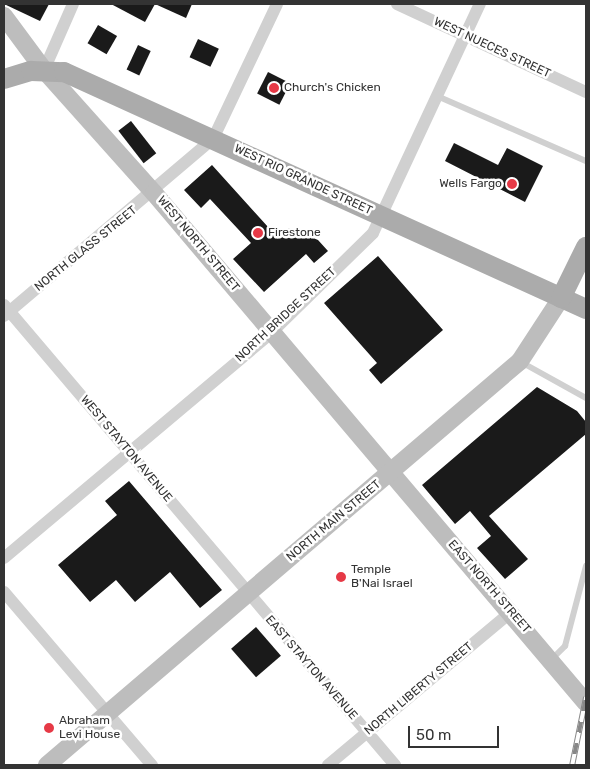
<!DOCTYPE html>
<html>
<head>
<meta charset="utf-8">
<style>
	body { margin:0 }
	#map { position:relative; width:590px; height:769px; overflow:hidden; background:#fff; font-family:Rubik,sans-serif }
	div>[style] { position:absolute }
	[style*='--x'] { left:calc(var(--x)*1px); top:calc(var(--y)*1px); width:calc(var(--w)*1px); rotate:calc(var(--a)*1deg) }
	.building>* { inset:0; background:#1a1a1a; transform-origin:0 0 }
	.lane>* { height:6px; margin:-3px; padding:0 3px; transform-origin:3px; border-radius:3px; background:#d0d0d0 }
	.street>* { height:12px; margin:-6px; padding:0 6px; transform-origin:6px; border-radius:6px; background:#d0d0d0 }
	.secondary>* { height:18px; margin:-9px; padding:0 9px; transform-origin:9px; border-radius:9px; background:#bdbdbd }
	.primary>* { height:20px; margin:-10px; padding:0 10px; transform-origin:10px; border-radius:10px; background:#ababab }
	.rail>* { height:5.5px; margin-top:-2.75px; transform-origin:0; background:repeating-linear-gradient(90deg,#fff 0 11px,#888 0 22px); box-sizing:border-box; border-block:1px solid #888 }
	.dots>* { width:14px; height:14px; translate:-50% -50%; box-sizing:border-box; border:2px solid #fff; border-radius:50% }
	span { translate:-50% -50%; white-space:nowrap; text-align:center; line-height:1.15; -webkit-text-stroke:5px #fff; paint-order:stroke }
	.street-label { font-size:12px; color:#333 }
	.poi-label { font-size:12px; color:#333 }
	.left { translate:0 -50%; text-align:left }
	.right { translate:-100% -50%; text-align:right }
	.frame { position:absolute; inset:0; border:5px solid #333; pointer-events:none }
	.scale { position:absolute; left:408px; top:726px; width:91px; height:22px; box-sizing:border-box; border:2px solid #333; border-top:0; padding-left:6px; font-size:15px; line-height:18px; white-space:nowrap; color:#333; -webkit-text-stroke:4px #fff; paint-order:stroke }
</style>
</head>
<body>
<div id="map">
	<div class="building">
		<div style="clip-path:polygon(4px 4px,49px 4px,40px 21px)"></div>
		<div style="clip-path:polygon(111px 4px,155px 4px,145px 22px)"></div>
		<div style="clip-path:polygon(155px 4px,192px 4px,186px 18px)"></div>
		<div style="left:98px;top:25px;width:22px;height:21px;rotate:30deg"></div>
		<div style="left:198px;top:39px;width:23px;height:20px;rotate:25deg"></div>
		<div style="left:138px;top:45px;width:14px;height:27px;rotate:25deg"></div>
		<div style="left:268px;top:72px;width:25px;height:24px;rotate:27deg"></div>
		<div style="left:131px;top:121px;width:41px;height:16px;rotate:52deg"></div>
		<div style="clip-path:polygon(454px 143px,498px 165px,507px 148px,543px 166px,525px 202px,445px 161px)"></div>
		<div style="clip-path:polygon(212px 165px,278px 238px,289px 228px,318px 240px,328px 251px,314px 263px,306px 254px,264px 292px,233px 259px,251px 243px,210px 199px,201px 208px,184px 190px)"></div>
		<div style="clip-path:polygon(378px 256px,443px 330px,381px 384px,369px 370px,377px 363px,324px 303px)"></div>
		<div style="clip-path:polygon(537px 387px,577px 411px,586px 422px,586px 434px,489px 516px,528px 559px,505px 579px,477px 548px,491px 536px,470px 511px,455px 524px,422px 485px)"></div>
		<div style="clip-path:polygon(129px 481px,222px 590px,200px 608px,170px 572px,135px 602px,116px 580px,90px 602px,58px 565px,117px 515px,105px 501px)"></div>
		<div style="left:256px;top:627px;width:38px;height:33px;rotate:49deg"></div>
	</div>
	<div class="lane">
		<div style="--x:437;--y:96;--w:163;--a:23.6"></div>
		<div style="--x:521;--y:362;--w:74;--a:29"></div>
		<div style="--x:551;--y:660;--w:20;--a:-45"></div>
		<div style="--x:565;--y:646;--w:83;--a:-75.3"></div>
	</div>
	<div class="street">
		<div style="--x:397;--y:4;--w:208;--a:25"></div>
		<div style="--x:44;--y:70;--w:72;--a:-66.3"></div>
		<div style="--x:4;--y:305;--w:604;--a:49.64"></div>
		<div style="--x:4;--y:316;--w:274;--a:-40.3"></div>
		<div style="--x:213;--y:139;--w:149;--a:-64.6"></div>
		<div style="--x:4;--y:558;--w:351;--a:-40.1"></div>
		<div style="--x:272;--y:332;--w:141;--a:-44.4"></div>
		<div style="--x:373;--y:233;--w:253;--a:-65"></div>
		<div style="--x:4;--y:592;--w:228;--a:49.5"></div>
		<div style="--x:328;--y:765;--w:239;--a:-39.9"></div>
	</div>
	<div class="secondary">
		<div style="--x:4;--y:16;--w:67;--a:53.5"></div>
		<div style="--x:44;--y:70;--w:165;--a:48.2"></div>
		<div style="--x:154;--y:193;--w:668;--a:49.73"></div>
		<div style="--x:47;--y:765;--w:622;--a:-40.5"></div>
		<div style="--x:520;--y:361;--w:75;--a:-56.9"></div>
	</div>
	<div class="primary">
		<div style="--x:4;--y:79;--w:28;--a:-17"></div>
		<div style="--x:31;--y:71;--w:33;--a:2"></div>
		<div style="--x:64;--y:72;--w:573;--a:24.42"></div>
		<div style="--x:561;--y:298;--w:57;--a:-63.9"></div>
	</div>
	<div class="rail">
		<div style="--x:572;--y:765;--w:69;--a:-78.4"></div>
	</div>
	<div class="dots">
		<div style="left:274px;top:88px;background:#e63946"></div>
		<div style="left:512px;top:184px;background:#e63946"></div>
		<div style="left:258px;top:233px;background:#e63946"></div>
		<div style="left:341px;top:577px;background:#e63946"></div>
		<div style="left:49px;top:728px;background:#e63946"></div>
	</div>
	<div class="street-label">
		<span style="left:492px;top:48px;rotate:25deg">WEST NUECES STREET</span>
		<span style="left:303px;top:180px;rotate:25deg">WEST RIO GRANDE STREET</span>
		<span style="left:198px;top:244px;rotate:50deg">WEST NORTH STREET</span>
		<span style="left:86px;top:249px;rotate:-39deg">NORTH GLASS STREET</span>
		<span style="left:286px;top:315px;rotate:-43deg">NORTH BRIDGE STREET</span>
		<span style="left:126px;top:449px;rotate:50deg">WEST STAYTON AVENUE</span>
		<span style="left:334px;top:521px;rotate:-40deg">NORTH MAIN STREET</span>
		<span style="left:489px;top:587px;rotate:49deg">EAST NORTH STREET</span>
		<span style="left:311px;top:668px;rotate:49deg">EAST STAYTON AVENUE</span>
		<span style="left:419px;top:689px;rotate:-40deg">NORTH LIBERTY STREET</span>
	</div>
	<div class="poi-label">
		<span class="left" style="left:284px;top:88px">Church's Chicken</span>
		<span class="right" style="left:502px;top:184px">Wells Fargo</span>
		<span class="left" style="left:268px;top:233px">Firestone</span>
		<span class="left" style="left:351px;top:577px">Temple<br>B'Nai Israel</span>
		<span class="left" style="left:59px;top:728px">Abraham<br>Levi House</span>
	</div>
	<div class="frame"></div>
	<div class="scale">50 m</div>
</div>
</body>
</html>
